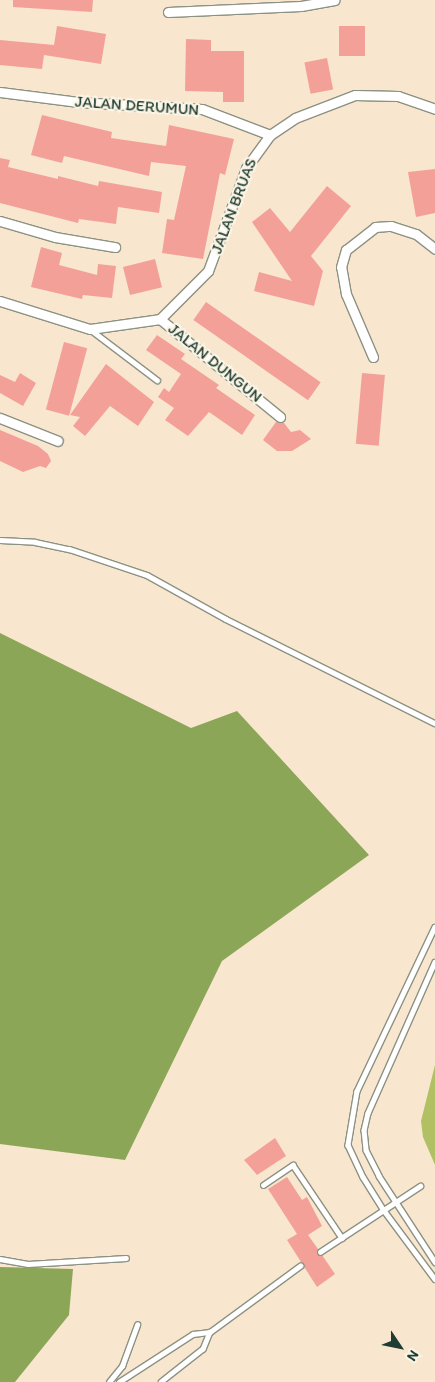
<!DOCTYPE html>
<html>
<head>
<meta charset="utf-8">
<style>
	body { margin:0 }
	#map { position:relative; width:435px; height:1382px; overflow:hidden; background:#f8e6cf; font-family:Itim,sans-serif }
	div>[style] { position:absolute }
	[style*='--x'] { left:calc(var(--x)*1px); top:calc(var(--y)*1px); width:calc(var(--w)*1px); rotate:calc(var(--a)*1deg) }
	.green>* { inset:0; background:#b1c062 }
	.forest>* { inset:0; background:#8ca658 }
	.building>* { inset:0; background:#f3a099; transform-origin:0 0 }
	.roads { filter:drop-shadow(1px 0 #8c9282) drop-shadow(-1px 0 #8c9282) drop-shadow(0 1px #8c9282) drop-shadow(0 -1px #8c9282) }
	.service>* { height:4.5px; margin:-2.25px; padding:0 2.25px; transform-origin:2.25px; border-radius:2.25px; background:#fff }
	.minor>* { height:9px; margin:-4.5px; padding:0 4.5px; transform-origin:4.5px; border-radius:4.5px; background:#fff }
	span { translate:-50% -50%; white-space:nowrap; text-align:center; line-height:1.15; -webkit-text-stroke:4.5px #fcf5e5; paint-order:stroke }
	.street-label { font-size:16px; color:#1f3d34 }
	.north { position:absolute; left:375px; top:1322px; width:50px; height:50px; -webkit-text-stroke:4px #fcf5e5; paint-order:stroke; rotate:124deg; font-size:14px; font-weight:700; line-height:20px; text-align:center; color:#1f3d34 }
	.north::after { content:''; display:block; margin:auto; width:18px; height:22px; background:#1f3d34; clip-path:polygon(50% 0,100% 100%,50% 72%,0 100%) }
</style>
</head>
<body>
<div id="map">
	<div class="green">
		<div style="clip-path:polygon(435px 1065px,435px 1165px,423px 1137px,421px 1121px)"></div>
	</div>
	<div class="forest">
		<div style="clip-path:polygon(0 633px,191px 728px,237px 711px,369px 855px,222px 961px,125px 1160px,0 1144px)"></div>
		<div style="clip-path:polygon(0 1267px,73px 1269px,69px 1315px,15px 1382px,0 1382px)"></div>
	</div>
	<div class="building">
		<div style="clip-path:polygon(13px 0,93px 0,92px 12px,13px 7px)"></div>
		<div style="clip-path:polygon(57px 26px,106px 34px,101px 64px,44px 55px,42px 69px,0 65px,0 40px,54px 45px)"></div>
		<div style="left:339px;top:26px;width:26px;height:30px"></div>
		<div style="clip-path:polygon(186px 39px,211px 40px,211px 51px,244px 51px,244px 102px,223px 102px,223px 92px,185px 91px)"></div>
		<div style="left:327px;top:58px;width:32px;height:23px;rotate:79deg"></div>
		<div style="clip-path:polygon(42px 115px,112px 132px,111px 138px,166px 146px,169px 125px,234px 139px,225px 175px,220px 173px,203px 259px,162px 253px,167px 219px,174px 220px,186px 166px,151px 162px,149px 176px,64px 156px,62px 163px,31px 155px)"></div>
		<div style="clip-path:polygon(0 158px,10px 160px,8px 167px,58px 179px,58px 176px,98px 186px,99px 181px,162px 192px,159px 213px,118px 207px,116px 224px,79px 219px,78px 223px,0 203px)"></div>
		<div style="clip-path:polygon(435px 169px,435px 213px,416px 217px,408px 172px)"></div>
		<div style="clip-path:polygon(327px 186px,351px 206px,311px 256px,323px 271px,314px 306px,254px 291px,259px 272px,292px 281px,252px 222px,270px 208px,290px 232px)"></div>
		<div style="clip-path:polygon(41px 247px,62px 253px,59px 265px,97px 275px,98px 264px,116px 266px,112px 298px,83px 295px,82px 299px,31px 287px)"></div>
		<div style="left:155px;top:259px;width:29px;height:33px;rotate:76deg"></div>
		<div style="left:206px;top:302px;width:140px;height:22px;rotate:35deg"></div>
		<div style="clip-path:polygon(157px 335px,185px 354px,181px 359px,219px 385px,216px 388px,255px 415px,242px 435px,209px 412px,188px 436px,165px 420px,174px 408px,158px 397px,164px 388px,169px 392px,181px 374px,146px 350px)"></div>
		<div style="left:64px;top:342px;width:24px;height:70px;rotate:15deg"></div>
		<div style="clip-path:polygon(106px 364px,154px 402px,138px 426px,110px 406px,85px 436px,73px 426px,80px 417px,70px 415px)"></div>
		<div style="clip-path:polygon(20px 373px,36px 383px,23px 406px,0 393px,0 375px,15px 382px)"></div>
		<div style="left:362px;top:373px;width:23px;height:71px;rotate:5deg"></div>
		<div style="clip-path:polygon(276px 422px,284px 423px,291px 432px,300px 430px,311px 439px,292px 451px,277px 451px,263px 440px)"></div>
		<div style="clip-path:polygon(0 430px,38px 446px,48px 454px,51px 461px,46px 468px,40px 466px,23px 472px,0 461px)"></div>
		<div style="clip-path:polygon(275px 1138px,286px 1156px,257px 1175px,244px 1160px)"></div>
		<div style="clip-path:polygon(287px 1177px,302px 1200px,307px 1197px,322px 1226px,308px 1235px,318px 1249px,317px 1255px,322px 1255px,335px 1274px,317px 1287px,287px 1240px,297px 1234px,268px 1189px)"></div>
	</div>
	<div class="roads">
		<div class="service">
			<div style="--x:91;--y:330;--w:83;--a:37.1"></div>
			<div style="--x:0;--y:540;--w:35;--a:3"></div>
			<div style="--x:35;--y:542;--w:35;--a:12"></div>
			<div style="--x:69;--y:549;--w:82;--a:18.4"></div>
			<div style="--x:147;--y:575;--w:90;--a:29.1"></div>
			<div style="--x:226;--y:619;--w:233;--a:26.5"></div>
			<div style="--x:435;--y:927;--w:182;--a:115.4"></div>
			<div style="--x:357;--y:1091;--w:55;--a:99.5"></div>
			<div style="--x:348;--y:1145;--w:35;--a:65"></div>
			<div style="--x:363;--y:1177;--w:38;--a:58"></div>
			<div style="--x:383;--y:1209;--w:87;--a:53.4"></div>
			<div style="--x:435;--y:962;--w:165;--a:113.9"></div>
			<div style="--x:368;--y:1113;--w:17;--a:103"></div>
			<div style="--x:364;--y:1130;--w:20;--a:84"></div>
			<div style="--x:366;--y:1150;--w:29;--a:63"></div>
			<div style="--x:379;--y:1176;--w:103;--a:56.9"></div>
			<div style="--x:263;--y:1185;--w:36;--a:-34"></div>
			<div style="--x:293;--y:1165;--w:88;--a:56.1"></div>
			<div style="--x:320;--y:1252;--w:120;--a:-33.4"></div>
			<div style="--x:0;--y:1259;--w:28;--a:10"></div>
			<div style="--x:28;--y:1264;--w:98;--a:-3.5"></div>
			<div style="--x:210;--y:1332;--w:112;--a:-36.3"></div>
			<div style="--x:109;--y:1382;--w:21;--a:-51"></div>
			<div style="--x:122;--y:1366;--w:44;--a:-69.9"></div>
			<div style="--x:119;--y:1382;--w:88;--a:-33"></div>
			<div style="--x:193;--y:1334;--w:17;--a:-7"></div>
			<div style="--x:210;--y:1332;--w:18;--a:112"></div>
			<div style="--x:203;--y:1349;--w:53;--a:141.8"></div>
		</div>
		<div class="minor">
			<div style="--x:168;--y:12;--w:133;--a:-2.6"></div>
			<div style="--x:301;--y:6;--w:34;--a:-10"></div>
			<div style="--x:0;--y:92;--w:79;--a:7.3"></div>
			<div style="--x:78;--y:102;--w:124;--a:3.2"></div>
			<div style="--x:202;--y:109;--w:73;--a:20.9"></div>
			<div style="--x:0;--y:221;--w:57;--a:16.2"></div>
			<div style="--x:55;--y:237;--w:61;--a:9.5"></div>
			<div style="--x:0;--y:301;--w:94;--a:17.3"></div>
			<div style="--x:90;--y:329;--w:71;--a:-8.1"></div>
			<div style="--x:160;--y:319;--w:155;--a:39.2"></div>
			<div style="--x:160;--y:319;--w:68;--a:-45"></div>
			<div style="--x:208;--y:271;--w:110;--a:-69.7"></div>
			<div style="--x:246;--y:168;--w:41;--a:-54"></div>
			<div style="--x:270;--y:135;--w:30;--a:-34"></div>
			<div style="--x:295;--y:118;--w:64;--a:-21"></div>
			<div style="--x:355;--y:95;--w:43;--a:1.3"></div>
			<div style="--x:398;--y:96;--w:39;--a:19"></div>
			<div style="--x:373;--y:357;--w:69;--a:-113.2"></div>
			<div style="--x:346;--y:294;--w:27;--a:-100"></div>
			<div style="--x:341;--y:267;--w:18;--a:-74"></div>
			<div style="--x:346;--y:250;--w:37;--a:-38"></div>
			<div style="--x:375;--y:227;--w:16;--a:-4"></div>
			<div style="--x:391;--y:226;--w:26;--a:18"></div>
			<div style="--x:416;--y:234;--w:24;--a:38"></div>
			<div style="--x:0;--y:418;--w:62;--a:21.6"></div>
		</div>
	</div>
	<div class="street-label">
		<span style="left:137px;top:106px;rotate:4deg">JALAN DERUMUN</span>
		<span style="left:234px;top:206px;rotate:-69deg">JALAN BRUAS</span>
		<span style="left:215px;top:363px;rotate:39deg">JALAN DUNGUN</span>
	</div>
	<div class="north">N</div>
</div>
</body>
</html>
